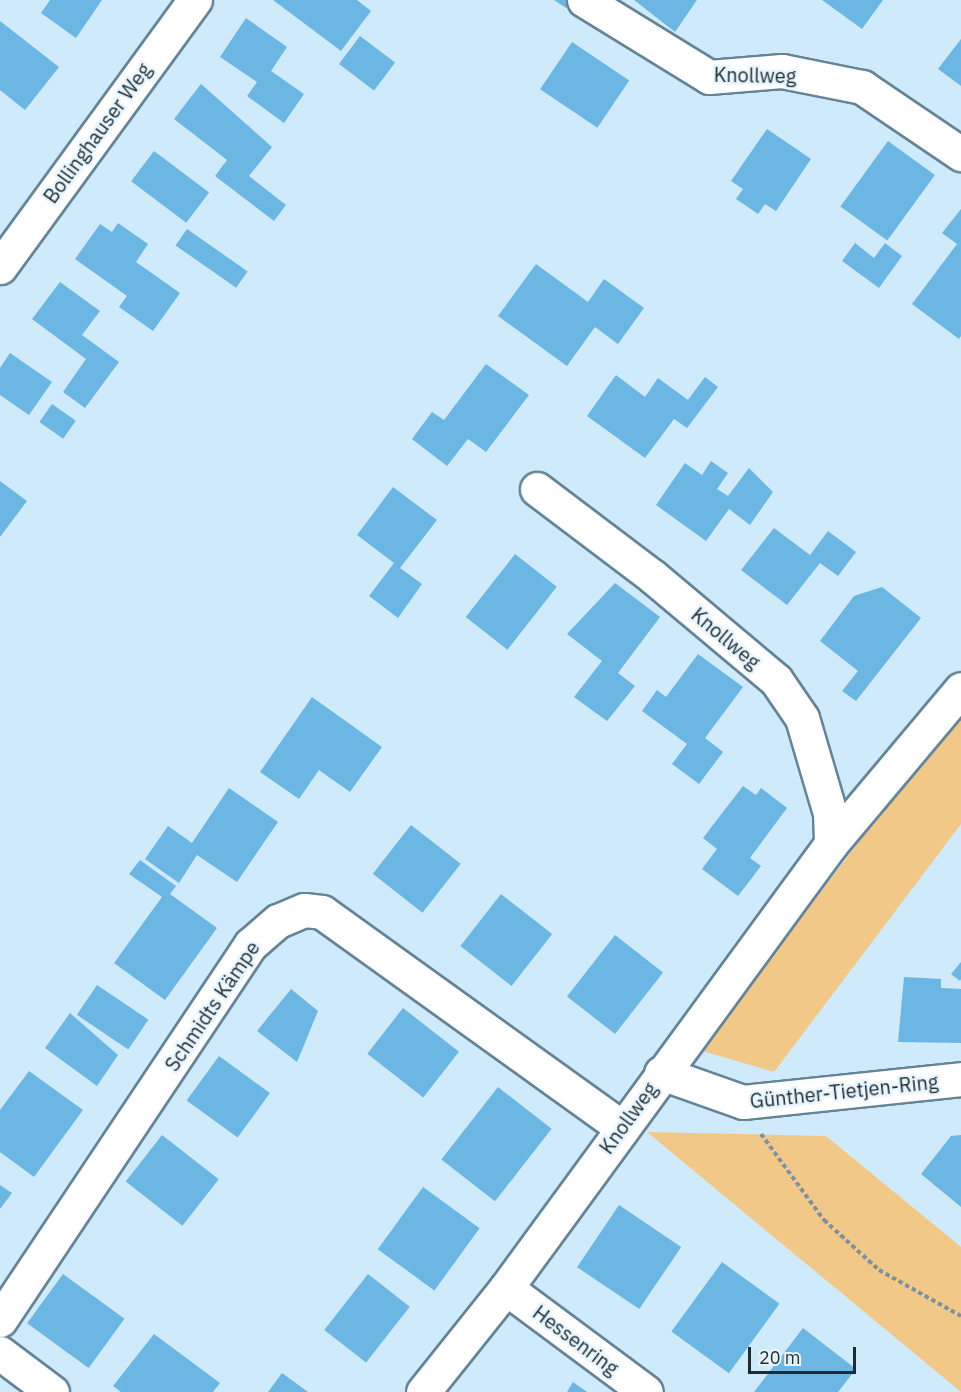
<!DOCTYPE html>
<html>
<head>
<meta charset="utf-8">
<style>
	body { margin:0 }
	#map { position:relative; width:961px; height:1392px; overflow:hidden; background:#cfeafb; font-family:"IBM Plex Sans",sans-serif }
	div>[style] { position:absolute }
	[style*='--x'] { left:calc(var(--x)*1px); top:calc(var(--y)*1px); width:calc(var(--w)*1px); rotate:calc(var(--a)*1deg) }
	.green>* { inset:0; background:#f2c889 }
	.building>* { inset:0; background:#6bb6e3; transform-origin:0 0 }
	.path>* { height:4px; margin-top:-2px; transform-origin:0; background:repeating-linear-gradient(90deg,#7d919e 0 4.5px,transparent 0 7.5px) }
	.roads { filter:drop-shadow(2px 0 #658497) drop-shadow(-2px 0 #658497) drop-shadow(0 2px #658497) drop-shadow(0 -2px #658497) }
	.minor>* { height:33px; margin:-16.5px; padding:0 16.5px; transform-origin:16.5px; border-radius:16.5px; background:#fff }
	span { translate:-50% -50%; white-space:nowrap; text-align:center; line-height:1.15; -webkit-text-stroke:5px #e8f5fd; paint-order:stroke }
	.street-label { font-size:20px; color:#1e2b33 }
	.scale { position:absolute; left:748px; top:1347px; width:108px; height:27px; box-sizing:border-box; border:3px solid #1e2b33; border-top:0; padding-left:8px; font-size:18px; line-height:21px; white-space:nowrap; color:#1e2b33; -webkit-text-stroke:4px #e8f5fd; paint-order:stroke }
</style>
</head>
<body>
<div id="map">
	<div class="green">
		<div style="clip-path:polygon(961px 709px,961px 824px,774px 1072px,699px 1050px)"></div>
		<div style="clip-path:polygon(647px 1132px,826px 1136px,961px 1247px,961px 1392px)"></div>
	</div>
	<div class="building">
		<div style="clip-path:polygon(50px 0,102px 0,76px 38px,41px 13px)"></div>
		<div style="clip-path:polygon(273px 0,357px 0,371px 11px,341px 51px)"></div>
		<div style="clip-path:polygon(554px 0,572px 0,566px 8px)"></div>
		<div style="clip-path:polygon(634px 0,697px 0,675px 32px)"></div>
		<div style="clip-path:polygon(822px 0,883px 0,862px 29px)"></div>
		<div style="clip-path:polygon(246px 18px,287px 47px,271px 71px,304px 94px,284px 123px,247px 96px,257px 82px,220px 57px)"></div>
		<div style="clip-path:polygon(0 21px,59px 67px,25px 110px,0 90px)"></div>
		<div style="left:360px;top:36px;width:44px;height:35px;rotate:37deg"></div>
		<div style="clip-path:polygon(961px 39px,961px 86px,938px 69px)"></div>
		<div style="left:572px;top:42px;width:69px;height:57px;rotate:34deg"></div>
		<div style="clip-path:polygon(201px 84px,272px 147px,249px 176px,286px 205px,274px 221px,215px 176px,227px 160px,174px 119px)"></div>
		<div style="clip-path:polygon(767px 129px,811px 159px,776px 211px,765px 204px,758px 214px,736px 199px,743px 189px,731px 181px)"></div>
		<div style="left:888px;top:141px;width:58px;height:81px;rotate:36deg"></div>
		<div style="left:154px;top:151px;width:69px;height:38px;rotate:37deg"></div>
		<div style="clip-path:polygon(961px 209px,961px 336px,959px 339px,912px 304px,957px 244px,942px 233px)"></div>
		<div style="clip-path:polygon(118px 223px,148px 244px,136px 262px,180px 293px,153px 331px,119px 307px,127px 296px,75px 259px,100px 224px,112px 232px)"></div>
		<div style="left:187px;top:229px;width:74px;height:20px;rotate:35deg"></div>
		<div style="clip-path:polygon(855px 243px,874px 258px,885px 243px,902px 256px,879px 288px,842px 261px)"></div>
		<div style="clip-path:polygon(536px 264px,588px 302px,604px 279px,644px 308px,618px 344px,595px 327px,567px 366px,498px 316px)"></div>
		<div style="clip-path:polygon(60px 282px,100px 311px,82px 335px,119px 362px,85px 408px,63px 392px,86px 359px,32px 319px)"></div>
		<div style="clip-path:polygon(10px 353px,52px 382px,29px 415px,0 395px,0 368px)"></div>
		<div style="clip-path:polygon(486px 364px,529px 395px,486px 452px,468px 439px,447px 466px,412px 439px,432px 412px,444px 420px)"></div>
		<div style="clip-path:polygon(616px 375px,645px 397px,658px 378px,688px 400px,705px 377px,718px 387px,687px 428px,674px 419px,645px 458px,587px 416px)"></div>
		<div style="left:52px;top:404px;width:29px;height:22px;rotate:35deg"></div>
		<div style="clip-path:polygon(711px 461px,728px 473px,717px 489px,728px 496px,749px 468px,773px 492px,750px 525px,729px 509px,706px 541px,656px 505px,685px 463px,702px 475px)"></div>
		<div style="clip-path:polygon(0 481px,27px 501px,0 537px)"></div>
		<div style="clip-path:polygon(393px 487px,437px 520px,400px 568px,422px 584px,398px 618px,369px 596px,394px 563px,357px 535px)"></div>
		<div style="clip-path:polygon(774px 528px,810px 555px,828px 531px,856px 552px,838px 576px,820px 563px,787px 605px,741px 570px)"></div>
		<div style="left:515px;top:554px;width:53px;height:80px;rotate:38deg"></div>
		<div style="clip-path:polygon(615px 583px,660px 617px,618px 673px,635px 686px,607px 721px,574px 697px,602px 661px,567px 634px)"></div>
		<div style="clip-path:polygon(882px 587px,921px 618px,856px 701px,842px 691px,858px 671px,820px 641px,854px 596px)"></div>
		<div style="clip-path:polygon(698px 654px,743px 687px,705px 738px,723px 752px,699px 784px,672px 764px,687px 744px,642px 711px,657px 690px,666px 697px)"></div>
		<div style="clip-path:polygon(312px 697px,382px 747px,350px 792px,319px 770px,299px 799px,260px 772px)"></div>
		<div style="clip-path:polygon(743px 786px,756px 795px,761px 788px,787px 808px,750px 858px,761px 866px,738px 896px,702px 869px,717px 849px,703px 838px)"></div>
		<div style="clip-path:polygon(229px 788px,278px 822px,237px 882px,197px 855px,179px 883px,145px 859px,168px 826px,192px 843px)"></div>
		<div style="left:411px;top:825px;width:63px;height:62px;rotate:38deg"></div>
		<div style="clip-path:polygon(140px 860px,176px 886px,170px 894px,217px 928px,165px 1000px,114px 963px,162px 897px,129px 874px)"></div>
		<div style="left:501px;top:894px;width:65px;height:66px;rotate:38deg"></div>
		<div style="left:615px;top:935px;width:61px;height:78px;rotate:38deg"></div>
		<div style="clip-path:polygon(961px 962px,961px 979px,960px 981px,951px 974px)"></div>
		<div style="clip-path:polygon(904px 977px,941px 979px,941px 988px,961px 989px,961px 1043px,898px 1042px)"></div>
		<div style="left:97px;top:985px;width:62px;height:36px;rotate:34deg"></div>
		<div style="clip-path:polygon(291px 989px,318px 1011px,297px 1062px,257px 1031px)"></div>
		<div style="left:403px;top:1008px;width:71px;height:58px;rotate:38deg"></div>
		<div style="clip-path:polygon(70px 1013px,118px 1055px,97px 1086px,45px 1048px)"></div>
		<div style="left:219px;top:1056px;width:63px;height:55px;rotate:36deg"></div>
		<div style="clip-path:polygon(29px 1071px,83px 1110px,34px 1177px,0 1152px,0 1110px)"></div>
		<div style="left:498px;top:1087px;width:68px;height:92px;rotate:38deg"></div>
		<div style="left:162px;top:1135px;width:72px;height:59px;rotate:38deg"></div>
		<div style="clip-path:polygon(961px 1135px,961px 1207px,921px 1174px,951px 1136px)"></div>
		<div style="clip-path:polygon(0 1185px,12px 1193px,0 1209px)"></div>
		<div style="left:423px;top:1187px;width:70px;height:77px;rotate:36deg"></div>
		<div style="left:619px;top:1205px;width:75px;height:75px;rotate:34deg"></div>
		<div style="left:722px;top:1262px;width:71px;height:86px;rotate:36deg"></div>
		<div style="left:63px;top:1274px;width:76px;height:61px;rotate:36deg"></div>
		<div style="left:368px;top:1274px;width:53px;height:71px;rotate:38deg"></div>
		<div style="clip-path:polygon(803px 1328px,856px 1369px,838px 1392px,754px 1392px)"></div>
		<div style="clip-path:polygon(154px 1334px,220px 1383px,213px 1392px,121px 1392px,113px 1386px)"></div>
		<div style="clip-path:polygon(282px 1373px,308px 1392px,268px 1392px)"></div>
		<div style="clip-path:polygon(573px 1382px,587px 1392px,567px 1392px)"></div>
	</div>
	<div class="path">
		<div style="--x:761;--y:1134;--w:107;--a:53.8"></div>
		<div style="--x:824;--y:1220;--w:74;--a:42.3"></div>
		<div style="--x:879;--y:1270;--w:94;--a:29.3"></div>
	</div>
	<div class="roads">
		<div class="minor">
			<div style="--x:584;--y:0;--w:147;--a:31.6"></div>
			<div style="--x:709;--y:77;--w:73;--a:-4.7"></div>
			<div style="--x:782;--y:71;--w:82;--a:11.3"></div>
			<div style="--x:862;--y:87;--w:120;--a:34.1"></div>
			<div style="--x:0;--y:267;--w:331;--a:-53.9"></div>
			<div style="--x:537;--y:489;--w:144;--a:37.1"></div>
			<div style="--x:652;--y:576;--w:162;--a:40"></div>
			<div style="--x:776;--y:680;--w:46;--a:55.6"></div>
			<div style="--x:802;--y:718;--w:99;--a:73.6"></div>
			<div style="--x:830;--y:813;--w:31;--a:88"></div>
			<div style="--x:661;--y:1073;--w:87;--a:19.5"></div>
			<div style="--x:743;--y:1102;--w:219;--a:-6"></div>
			<div style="--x:506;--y:1288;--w:174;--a:36.6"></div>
			<div style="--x:0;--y:1320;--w:451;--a:-56.3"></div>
			<div style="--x:250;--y:945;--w:37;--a:-41"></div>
			<div style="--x:278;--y:921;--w:28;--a:-23"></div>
			<div style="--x:304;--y:910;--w:18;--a:6"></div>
			<div style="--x:322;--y:912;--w:368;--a:35.7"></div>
			<div style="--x:0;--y:1353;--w:65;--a:36.9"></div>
			<div style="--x:423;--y:1392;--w:133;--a:-51.4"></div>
			<div style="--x:506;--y:1288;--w:550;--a:-53.8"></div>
			<div style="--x:831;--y:844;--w:202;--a:-50"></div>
		</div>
	</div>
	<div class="street-label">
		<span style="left:755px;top:75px;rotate:1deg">Knollweg</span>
		<span style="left:97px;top:133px;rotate:-54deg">Bollinghauser Weg</span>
		<span style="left:726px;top:638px;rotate:40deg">Knollweg</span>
		<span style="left:212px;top:1006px;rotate:-56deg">Schmidts Kämpe</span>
		<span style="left:844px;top:1091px;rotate:-6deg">Günther-Tietjen-Ring</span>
		<span style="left:628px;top:1118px;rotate:-54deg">Knollweg</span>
		<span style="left:576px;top:1340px;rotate:37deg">Hessenring</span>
	</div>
	<div class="scale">20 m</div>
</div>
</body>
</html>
